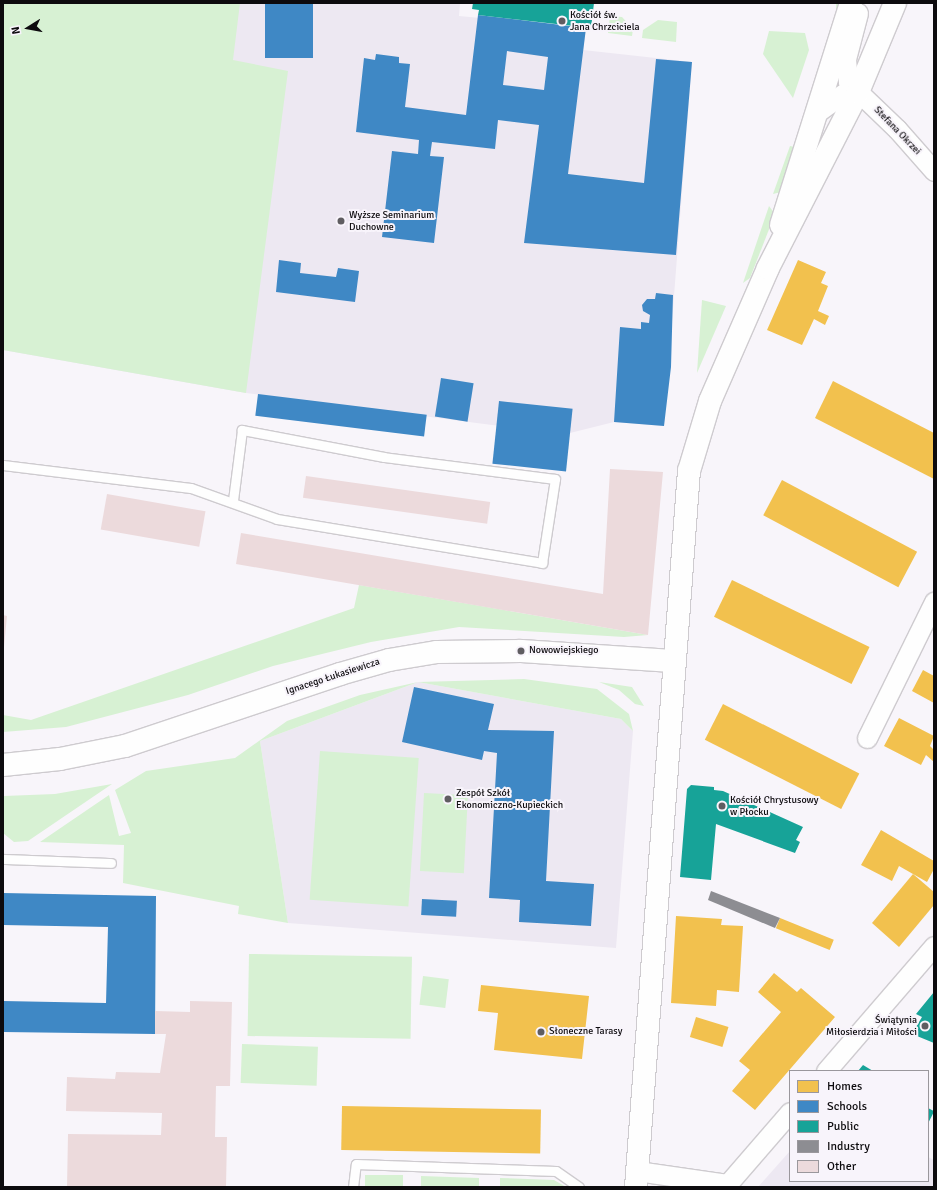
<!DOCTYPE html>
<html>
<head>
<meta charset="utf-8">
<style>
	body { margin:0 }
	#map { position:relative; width:937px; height:1190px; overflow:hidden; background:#f8f5fa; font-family:Signika,sans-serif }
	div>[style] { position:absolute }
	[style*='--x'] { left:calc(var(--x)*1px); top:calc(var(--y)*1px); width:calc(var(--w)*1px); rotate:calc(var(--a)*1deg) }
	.built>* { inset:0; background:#ede8f2 }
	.green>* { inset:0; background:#d7f1d3; transform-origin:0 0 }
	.homes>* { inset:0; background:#f2c14e; transform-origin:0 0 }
	.schools>* { inset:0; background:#3f88c5; transform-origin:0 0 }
	.public>* { inset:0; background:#17a398; transform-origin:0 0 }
	.industry>* { inset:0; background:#8d8d92 }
	.building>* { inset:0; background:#ecdadc; transform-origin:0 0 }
	.roads { filter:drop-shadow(1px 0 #cecbcf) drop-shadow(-1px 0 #cecbcf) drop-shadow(0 1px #cecbcf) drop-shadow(0 -1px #cecbcf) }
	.lane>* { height:9px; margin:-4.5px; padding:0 4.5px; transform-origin:4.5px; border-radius:4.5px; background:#fefefe }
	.street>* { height:19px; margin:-9.5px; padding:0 9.5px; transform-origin:9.5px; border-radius:9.5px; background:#fefefe }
	.secondary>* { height:22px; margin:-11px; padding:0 11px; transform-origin:11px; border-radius:11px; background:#fefefe }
	.dots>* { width:11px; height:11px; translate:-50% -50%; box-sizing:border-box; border:2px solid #f8f4fb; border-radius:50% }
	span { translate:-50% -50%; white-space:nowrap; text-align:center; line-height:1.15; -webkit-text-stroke:4px #f8f4fb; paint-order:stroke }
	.poi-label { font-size:10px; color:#0d0b0e }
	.left { translate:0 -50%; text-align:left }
	.right { translate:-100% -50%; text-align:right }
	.street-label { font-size:10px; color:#0d0b0e }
	.frame { position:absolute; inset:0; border:4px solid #0d0b0e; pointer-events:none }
	.legend { position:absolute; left:789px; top:1070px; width:140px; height:112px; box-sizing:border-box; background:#f8f4fb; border:1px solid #9a979c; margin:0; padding:5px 7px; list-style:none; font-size:12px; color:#0d0b0e }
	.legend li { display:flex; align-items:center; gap:8px; height:20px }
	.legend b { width:20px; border:1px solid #9a979c }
	.north { position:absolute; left:8px; top:8px; width:40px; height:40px; -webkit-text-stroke:3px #f8f4fb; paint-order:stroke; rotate:259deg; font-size:11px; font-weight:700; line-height:16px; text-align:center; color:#0d0b0e }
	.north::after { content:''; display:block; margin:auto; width:14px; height:18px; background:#0d0b0e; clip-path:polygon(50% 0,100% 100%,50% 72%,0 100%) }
</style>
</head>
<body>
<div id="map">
	<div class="built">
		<div style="clip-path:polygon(3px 3px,460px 3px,459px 16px,586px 28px,583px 50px,692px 62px,664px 426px,614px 422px,570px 433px,492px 425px,246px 393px,3px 350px)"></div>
		<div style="clip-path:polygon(418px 682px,621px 719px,633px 731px,616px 948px,288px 923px,260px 741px)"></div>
		<div style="clip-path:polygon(790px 1151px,790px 1181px,928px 1181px,928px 1157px,934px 1160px,934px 1187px,758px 1187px)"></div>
	</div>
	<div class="green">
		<div style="clip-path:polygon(3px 3px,240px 3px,233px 60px,288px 71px,246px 393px,3px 350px)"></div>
		<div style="left:836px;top:3px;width:7px;height:128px"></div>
		<div style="clip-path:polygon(610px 16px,622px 17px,633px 29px,632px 36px,608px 33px)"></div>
		<div style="clip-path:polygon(658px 20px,677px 22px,676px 42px,642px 38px,643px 30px)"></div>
		<div style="clip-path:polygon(769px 31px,805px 33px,809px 50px,793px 98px,763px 54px)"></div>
		<div style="clip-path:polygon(790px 146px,795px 147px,781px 192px,773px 194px)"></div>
		<div style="clip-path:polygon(769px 206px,775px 214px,750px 278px,743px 283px)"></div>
		<div style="clip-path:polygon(702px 300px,726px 306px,697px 373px)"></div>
		<div style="clip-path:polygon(359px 585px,648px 635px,624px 637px,459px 627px,371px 642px,273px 666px,188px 695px,66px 727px,3px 732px,3px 715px,31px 720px,354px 608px)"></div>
		<div style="clip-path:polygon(524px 679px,597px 689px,629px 714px,633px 731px,621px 719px,418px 682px,260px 741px,288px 923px,238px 914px,239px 906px,123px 883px,124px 845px,40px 842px,109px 795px,119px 836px,131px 833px,115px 790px,146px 771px,235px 758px,287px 721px,360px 695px,418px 682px)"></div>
		<div style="clip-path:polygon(599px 682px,632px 687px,644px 706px,635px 704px,619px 690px)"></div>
		<div style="left:320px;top:751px;width:99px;height:149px;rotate:4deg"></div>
		<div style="clip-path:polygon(112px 784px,28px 841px,14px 842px,3px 833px,4px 796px,55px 794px)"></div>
		<div style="left:424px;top:793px;width:44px;height:78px;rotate:3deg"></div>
		<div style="left:249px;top:954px;width:163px;height:82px;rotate:1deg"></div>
		<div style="left:423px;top:976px;width:26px;height:29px;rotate:7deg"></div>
		<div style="left:242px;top:1044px;width:76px;height:39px;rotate:2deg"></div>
		<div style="left:365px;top:1175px;width:38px;height:13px"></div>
		<div style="clip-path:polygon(421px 1176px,479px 1178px,479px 1187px,421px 1187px)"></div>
		<div style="clip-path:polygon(500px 1178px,554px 1180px,566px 1187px,500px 1187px)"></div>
	</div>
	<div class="homes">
		<div style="clip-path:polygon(798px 260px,826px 272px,821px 283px,828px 286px,818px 311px,829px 316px,825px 325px,814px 319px,802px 345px,767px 330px)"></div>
		<div style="clip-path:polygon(833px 381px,934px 433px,934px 479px,815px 418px)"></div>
		<div style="left:782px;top:480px;width:153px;height:40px;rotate:28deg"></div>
		<div style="left:732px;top:580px;width:153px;height:41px;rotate:26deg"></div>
		<div style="clip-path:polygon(923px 670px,934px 676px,934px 703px,912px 691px)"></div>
		<div style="left:723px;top:704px;width:153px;height:40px;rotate:27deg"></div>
		<div style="clip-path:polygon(899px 718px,934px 736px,930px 746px,934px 750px,934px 762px,926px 755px,921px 765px,884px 746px)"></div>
		<div style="clip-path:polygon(881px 830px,934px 861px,934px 869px,927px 882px,899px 866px,892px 881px,861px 865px)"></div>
		<div style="clip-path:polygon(913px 874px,934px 892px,934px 905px,899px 947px,872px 923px)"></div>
		<div style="clip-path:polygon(676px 916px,722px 919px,721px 925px,743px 926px,739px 992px,717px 990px,716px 1006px,671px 1003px)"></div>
		<div style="left:780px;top:918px;width:58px;height:11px;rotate:22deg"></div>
		<div style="clip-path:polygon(774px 973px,797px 992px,801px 988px,835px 1017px,755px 1110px,732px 1091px,750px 1070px,739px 1061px,781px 1012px,758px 992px)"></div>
		<div style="clip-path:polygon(481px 985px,589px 996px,582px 1059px,494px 1050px,498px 1013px,478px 1011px)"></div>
		<div style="left:696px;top:1017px;width:34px;height:21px;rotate:17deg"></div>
		<div style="left:342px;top:1106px;width:199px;height:44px;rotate:1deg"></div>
	</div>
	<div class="schools">
		<div style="left:265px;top:3px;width:48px;height:55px"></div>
		<div style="clip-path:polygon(evenodd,478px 15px,586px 28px,568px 174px,644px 183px,656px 59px,692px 62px,676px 255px,524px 243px,539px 125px,498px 120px,495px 149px,432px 142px,430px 156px,444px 157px,434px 243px,382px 237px,392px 151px,418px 154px,419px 140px,356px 132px,364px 58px,375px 60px,376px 54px,399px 57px,399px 63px,410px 64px,405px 107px,466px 115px,478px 15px,507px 51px,548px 57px,544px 90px,503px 85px,507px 51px)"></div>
		<div style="clip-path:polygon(279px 260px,301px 263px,300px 273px,336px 277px,338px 268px,359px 271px,355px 302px,276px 292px)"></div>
		<div style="clip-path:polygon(656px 293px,673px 295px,671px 367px,664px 426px,614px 422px,620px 327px,641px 329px,641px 322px,649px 323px,650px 315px,643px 311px,642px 305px,647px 299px,655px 299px)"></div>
		<div style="left:441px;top:378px;width:33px;height:39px;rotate:9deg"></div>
		<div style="left:258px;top:394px;width:170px;height:22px;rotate:7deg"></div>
		<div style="left:499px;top:401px;width:74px;height:63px;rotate:6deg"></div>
		<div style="clip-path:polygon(414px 687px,494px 704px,488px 730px,554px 731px,546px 881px,594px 884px,591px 926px,519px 922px,520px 900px,489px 898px,497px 753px,484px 751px,482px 760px,402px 742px)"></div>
		<div style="clip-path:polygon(3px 893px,156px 896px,155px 1034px,3px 1032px,3px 1001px,106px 1003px,108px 927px,3px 925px)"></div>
		<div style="left:422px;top:899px;width:35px;height:16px;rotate:3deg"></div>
	</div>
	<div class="public">
		<div style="clip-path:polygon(473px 3px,594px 3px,591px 28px,478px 15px,479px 10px,472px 9px)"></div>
		<div style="clip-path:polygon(691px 785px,714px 787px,714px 790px,723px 791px,803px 827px,796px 840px,800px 842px,795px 853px,716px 824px,711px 880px,680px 877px,687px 789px)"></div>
		<div style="clip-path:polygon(934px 992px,934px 1043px,912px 1034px,922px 1017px,916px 1014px)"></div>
		<div style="clip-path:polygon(863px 1065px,873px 1071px,858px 1071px)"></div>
		<div style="left:928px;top:1108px;width:7px;height:40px;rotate:27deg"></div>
	</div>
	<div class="industry">
		<div style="clip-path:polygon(711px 891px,780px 918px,775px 928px,708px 900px)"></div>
	</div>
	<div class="building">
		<div style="clip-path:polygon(610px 469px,663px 472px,648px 635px,236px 564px,241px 533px,603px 594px)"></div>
		<div style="left:306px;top:476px;width:186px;height:22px;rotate:8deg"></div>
		<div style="left:107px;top:494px;width:100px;height:36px;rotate:10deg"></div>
		<div style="clip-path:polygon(3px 615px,7px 616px,4px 647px,3px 647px)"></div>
		<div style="clip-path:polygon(190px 1001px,232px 1002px,230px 1086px,216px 1086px,215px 1137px,227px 1137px,226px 1187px,67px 1187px,68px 1134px,161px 1135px,162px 1113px,66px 1111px,67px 1077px,115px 1079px,116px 1072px,160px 1073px,166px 1034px,155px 1034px,155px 1011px,190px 1012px)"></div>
	</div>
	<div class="roads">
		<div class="lane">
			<div style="--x:3;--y:465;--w:189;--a:7"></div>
			<div style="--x:191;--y:488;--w:91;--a:19.8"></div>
			<div style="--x:277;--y:519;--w:269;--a:9.4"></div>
			<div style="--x:542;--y:563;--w:85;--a:-81.2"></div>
			<div style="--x:555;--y:479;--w:172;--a:-172.7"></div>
			<div style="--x:384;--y:457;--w:145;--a:-169.2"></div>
			<div style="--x:242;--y:430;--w:71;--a:97.3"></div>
			<div style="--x:3;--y:859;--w:108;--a:2.1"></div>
			<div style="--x:353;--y:1187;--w:23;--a:-83"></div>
			<div style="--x:356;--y:1164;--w:200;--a:2"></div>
			<div style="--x:556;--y:1171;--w:28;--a:35"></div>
		</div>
		<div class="street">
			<div style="--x:858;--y:13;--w:48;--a:104.6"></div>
			<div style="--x:846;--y:59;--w:23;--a:85"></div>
			<div style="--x:848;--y:82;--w:68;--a:43.8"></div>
			<div style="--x:897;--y:129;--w:56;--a:48.6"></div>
			<div style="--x:815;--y:114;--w:34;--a:-36"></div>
			<div style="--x:843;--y:94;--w:15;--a:-8"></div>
			<div style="--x:867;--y:738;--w:152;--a:-63.8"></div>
			<div style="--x:826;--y:1071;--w:165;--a:-49.2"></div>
			<div style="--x:637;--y:1171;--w:91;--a:8.2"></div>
			<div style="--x:725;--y:1187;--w:99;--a:-49.1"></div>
		</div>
		<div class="secondary">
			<div style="--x:781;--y:225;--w:233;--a:-72.5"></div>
			<div style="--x:3;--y:765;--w:57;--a:-6"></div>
			<div style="--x:60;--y:759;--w:66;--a:-11.3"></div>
			<div style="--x:125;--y:746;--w:227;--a:-18.5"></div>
			<div style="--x:340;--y:674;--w:51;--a:-15.9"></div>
			<div style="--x:389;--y:660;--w:49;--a:-9.5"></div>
			<div style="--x:437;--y:652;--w:84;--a:-0.7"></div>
			<div style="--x:521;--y:651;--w:152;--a:3.8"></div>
			<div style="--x:636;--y:1187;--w:718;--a:-85.77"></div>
			<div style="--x:689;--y:471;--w:73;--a:-73.3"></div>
			<div style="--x:710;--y:401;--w:145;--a:-66.4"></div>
			<div style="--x:768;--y:268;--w:198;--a:-62.9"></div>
			<div style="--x:858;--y:92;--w:96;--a:-67.4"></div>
		</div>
	</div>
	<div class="dots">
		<div style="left:562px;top:21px;background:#5f5d61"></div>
		<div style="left:341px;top:221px;background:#5f5d61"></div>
		<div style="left:521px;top:651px;background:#5f5d61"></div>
		<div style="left:448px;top:799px;background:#5f5d61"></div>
		<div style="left:722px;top:806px;background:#5f5d61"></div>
		<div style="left:925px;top:1026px;background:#5f5d61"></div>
		<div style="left:541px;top:1032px;background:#5f5d61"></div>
	</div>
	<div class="poi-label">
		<span class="left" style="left:570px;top:21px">Kościół św.<br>Jana Chrzciciela</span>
		<span class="left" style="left:349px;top:221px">Wyższe Seminarium<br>Duchowne</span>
		<span class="left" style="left:529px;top:651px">Nowowiejskiego</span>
		<span class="left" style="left:456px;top:799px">Zespół Szkół<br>Ekonomiczno-Kupieckich</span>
		<span class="left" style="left:730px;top:806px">Kościół Chrystusowy<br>w Płocku</span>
		<span class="right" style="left:917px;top:1026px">Świątynia<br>Miłosierdzia i Miłości</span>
		<span class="left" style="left:549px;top:1032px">Słoneczne Tarasy</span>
	</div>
	<div class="street-label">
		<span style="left:897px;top:131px;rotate:46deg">Stefana Okrzei</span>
		<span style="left:333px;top:677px;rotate:-18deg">Ignacego Łukasiewicza</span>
	</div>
	<div class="frame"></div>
	<ul class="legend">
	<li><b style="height:11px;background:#f2c14e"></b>Homes</li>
	<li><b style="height:11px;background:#3f88c5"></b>Schools</li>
	<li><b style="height:11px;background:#17a398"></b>Public</li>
	<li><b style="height:11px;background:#8d8d92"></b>Industry</li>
	<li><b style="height:11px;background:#ecdadc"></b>Other</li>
	</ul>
	<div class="north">N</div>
</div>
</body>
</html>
